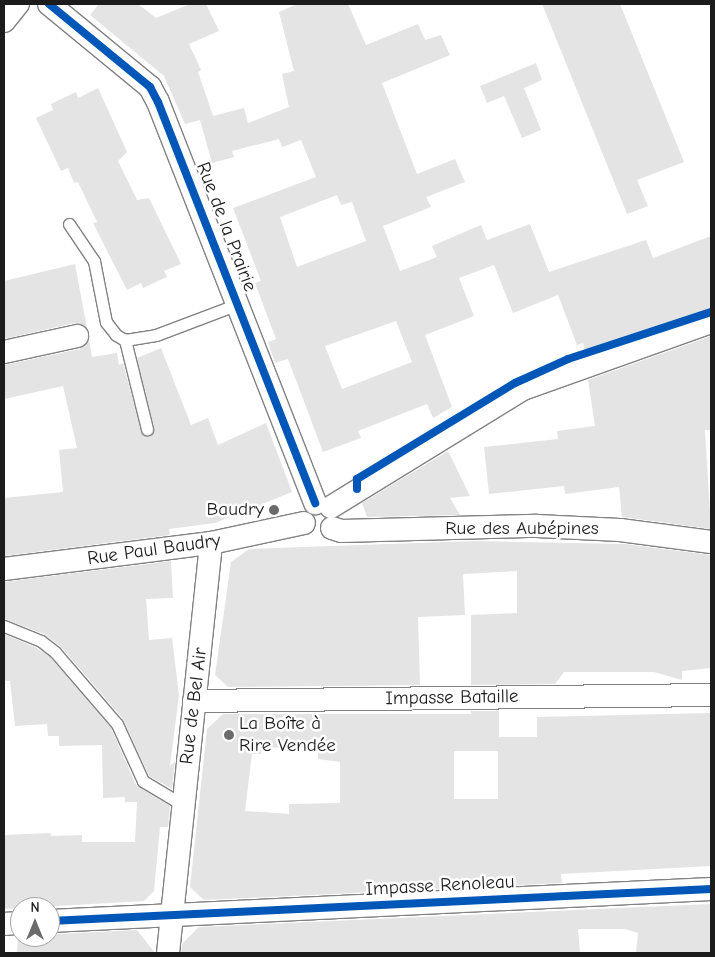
<!DOCTYPE html>
<html>
<head>
<meta charset="utf-8">
<style>
	body { margin:0 }
	#map { position:relative; width:715px; height:957px; overflow:hidden; background:#fff; font-family:"Comic Neue",sans-serif }
	div>[style] { position:absolute }
	[style*='--x'] { left:calc(var(--x)*1px); top:calc(var(--y)*1px); width:calc(var(--w)*1px); rotate:calc(var(--a)*1deg) }
	.building>* { inset:0; background:#e4e4e4 }
	.roads { filter:drop-shadow(1px 0 #828282) drop-shadow(-1px 0 #828282) drop-shadow(0 1px #828282) drop-shadow(0 -1px #828282) }
	.service>* { height:11px; margin:-5.5px; padding:0 5.5px; transform-origin:5.5px; border-radius:5.5px; background:#fff }
	.minor>* { height:22px; margin:-11px; padding:0 11px; transform-origin:11px; border-radius:11px; background:#fff }
	.cycleway>* { height:8px; margin:-4px; padding:0 4px; transform-origin:4px; border-radius:4px; background:#0057b8 }
	.dots>* { width:14px; height:14px; translate:-50% -50%; box-sizing:border-box; border:2px solid #fff; border-radius:50% }
	span { translate:-50% -50%; white-space:nowrap; text-align:center; line-height:1.15; -webkit-text-stroke:5px #fff; paint-order:stroke }
	.street-label { font-size:19px; color:#1c1c1c }
	.poi-label { font-size:19px; color:#1c1c1c }
	.right { translate:-100% -50%; text-align:right }
	.left { translate:0 -50%; text-align:left }
	.frame { position:absolute; inset:0; border:5px solid #1c1c1c; pointer-events:none }
	.north { position:absolute; left:10px; top:897px; width:50px; height:50px; box-sizing:border-box; background:#fff; border:1px solid #a4a4a4; border-radius:50%; rotate:0deg; font-size:14px; font-weight:700; line-height:20px; text-align:center; color:#1c1c1c }
	.north::after { content:''; display:block; margin:auto; width:18px; height:22px; background:#6b6b6b; clip-path:polygon(50% 0,100% 100%,50% 72%,0 100%) }
</style>
</head>
<body>
<div id="map">
	<div class="building">
		<div style="clip-path:polygon(evenodd,99px 4px,138px 4px,156px 18px,190px 4px,206px 4px,219px 31px,189px 44px,201px 70px,198px 72px,213px 116px,244px 108px,248px 123px,289px 107px,282px 74px,294px 71px,279px 12px,297px 4px,348px 4px,366px 45px,418px 24px,425px 40px,441px 35px,450px 55px,382px 83px,417px 174px,455px 159px,465px 182px,426px 197px,431px 207px,383px 226px,400px 271px,437px 257px,432px 246px,481px 225px,487px 240px,530px 224px,549px 272px,646px 240px,653px 258px,711px 236px,711px 309px,585px 353px,583px 343px,577px 345px,558px 295px,513px 313px,494px 265px,459px 278px,474px 316px,425px 335px,452px 407px,433px 418px,427px 404px,358px 431px,361px 438px,323px 452px,288px 359px,275px 363px,268px 342px,276px 339px,255px 283px,261px 281px,233px 208px,316px 177px,301px 140px,282px 147px,279px 139px,232px 151px,234px 157px,212px 163px,200px 120px,185px 124px,164px 76px,90px 15px,99px 4px,337px 195px,341px 205px,352px 202px,366px 241px,297px 267px,280px 217px,337px 195px,99px 4px,396px 321px,412px 362px,342px 389px,325px 346px,396px 321px)"></div>
		<div style="clip-path:polygon(542px 4px,620px 4px,684px 162px,637px 180px,648px 206px,627px 214px)"></div>
		<div style="clip-path:polygon(536px 63px,542px 80px,524px 88px,541px 130px,522px 138px,504px 96px,487px 103px,480px 86px)"></div>
		<div style="clip-path:polygon(98px 88px,127px 152px,118px 161px,137px 200px,149px 198px,181px 264px,164px 271px,167px 277px,143px 288px,141px 283px,127px 290px,93px 223px,97px 222px,78px 182px,74px 183px,68px 168px,61px 171px,36px 118px,53px 110px,51px 104px,76px 92px,78px 98px)"></div>
		<div style="clip-path:polygon(75px 264px,87px 328px,74px 323px,4px 339px,4px 281px)"></div>
		<div style="clip-path:polygon(711px 336px,711px 430px,705px 430px,711px 529px,622px 517px,619px 487px,565px 494px,564px 486px,489px 494px,484px 447px,558px 439px,557px 431px,595px 426px,588px 380px)"></div>
		<div style="clip-path:polygon(89px 340px,92px 357px,117px 353px,119px 365px,123px 363px,142px 434px,152px 435px,154px 428px,137px 358px,161px 348px,191px 425px,208px 418px,218px 445px,266px 423px,292px 492px,215px 523px,169px 529px,170px 535px,4px 556px,4px 498px,63px 492px,59px 450px,77px 448px,63px 386px,4px 399px,4px 365px,80px 349px)"></div>
		<div style="clip-path:polygon(448px 451px,470px 496px,450px 498px,460px 515px,367px 517px,362px 503px)"></div>
		<div style="clip-path:polygon(475px 541px,625px 544px,711px 555px,711px 668px,682px 671px,682px 680px,654px 672px,564px 672px,555px 684px,471px 685px,471px 615px,517px 613px,517px 571px,463px 574px,465px 615px,418px 617px,420px 685px,228px 687px,215px 675px,231px 562px,249px 549px)"></div>
		<div style="clip-path:polygon(171px 561px,173px 598px,146px 599px,149px 640px,172px 638px,179px 695px,170px 766px,175px 761px,172px 789px,149px 776px,123px 719px,61px 647px,44px 634px,4px 619px,4px 582px)"></div>
		<div style="clip-path:polygon(4px 634px,37px 648px,50px 657px,111px 728px,136px 785px,170px 806px,168px 827px,160px 827px,154px 891px,144px 901px,4px 909px,4px 835px,50px 833px,51px 836px,82px 835px,82px 842px,135px 842px,137px 802px,125px 802px,125px 797px,103px 798px,102px 745px,59px 746px,59px 736px,48px 736px,47px 724px,15px 726px,10px 681px,4px 681px)"></div>
		<div style="clip-path:polygon(evenodd,471px 711px,499px 711px,499px 737px,537px 737px,537px 717px,711px 713px,711px 866px,561px 874px,562px 883px,204px 900px,190px 887px,207px 729px,223px 714px,471px 714px,471px 711px,261px 747px,309px 749px,309px 753px,318px 752px,318px 759px,340px 762px,340px 803px,289px 804px,289px 814px,245px 811px,252px 754px,261px 754px,261px 747px,471px 711px,454px 751px,498px 751px,498px 799px,454px 799px,454px 751px)"></div>
		<div style="clip-path:polygon(711px 904px,711px 953px,636px 953px,638px 933px,625px 929px,578px 929px,580px 953px,181px 953px,182px 944px,199px 927px)"></div>
		<div style="clip-path:polygon(137px 930px,155px 953px,17px 953px,18px 936px)"></div>
	</div>
	<div class="roads">
		<div class="service">
			<div style="--x:69;--y:224;--w:45;--a:56"></div>
			<div style="--x:94;--y:261;--w:62;--a:78.9"></div>
			<div style="--x:106;--y:322;--w:16;--a:52"></div>
			<div style="--x:116;--y:335;--w:10;--a:29"></div>
			<div style="--x:125;--y:340;--w:31;--a:-9"></div>
			<div style="--x:156;--y:335;--w:88;--a:-20.7"></div>
			<div style="--x:125;--y:340;--w:92;--a:76.1"></div>
			<div style="--x:4;--y:626;--w:40;--a:22"></div>
			<div style="--x:41;--y:641;--w:18;--a:38"></div>
			<div style="--x:55;--y:652;--w:95;--a:49.3"></div>
			<div style="--x:117;--y:724;--w:63;--a:65.5"></div>
			<div style="--x:143;--y:781;--w:37;--a:31"></div>
			<div style="--x:175;--y:800;--w:8;--a:7"></div>
		</div>
		<div class="minor">
			<div style="--x:49;--y:4;--w:131;--a:39.4"></div>
			<div style="--x:150;--y:87;--w:17;--a:62"></div>
			<div style="--x:158;--y:102;--w:431;--a:68.6"></div>
			<div style="--x:4;--y:21;--w:22;--a:-51"></div>
			<div style="--x:4;--y:352;--w:75;--a:-12.4"></div>
			<div style="--x:331;--y:507;--w:225;--a:-31.6"></div>
			<div style="--x:523;--y:389;--w:200;--a:-19.6"></div>
			<div style="--x:332;--y:528;--w:9;--a:18"></div>
			<div style="--x:341;--y:531;--w:196;--a:-1.5"></div>
			<div style="--x:537;--y:526;--w:83;--a:2.8"></div>
			<div style="--x:620;--y:530;--w:92;--a:7.5"></div>
			<div style="--x:4;--y:569;--w:209;--a:-7.2"></div>
			<div style="--x:211;--y:543;--w:95;--a:-12.1"></div>
			<div style="--x:194;--y:701;--w:517;--a:-0.66"></div>
			<div style="--x:50;--y:921;--w:662;--a:-2.77"></div>
			<div style="--x:4;--y:924;--w:16;--a:-4"></div>
			<div style="--x:168;--y:953;--w:412;--a:-84"></div>
		</div>
	</div>
	<div class="cycleway">
		<div style="--x:49;--y:4;--w:131;--a:39.4"></div>
		<div style="--x:150;--y:87;--w:17;--a:62"></div>
		<div style="--x:158;--y:102;--w:431;--a:68.6"></div>
		<div style="--x:357;--y:489;--w:10;--a:-90"></div>
		<div style="--x:357;--y:479;--w:185;--a:-31.3"></div>
		<div style="--x:515;--y:383;--w:58;--a:-24.4"></div>
		<div style="--x:568;--y:359;--w:151;--a:-18.2"></div>
		<div style="--x:50;--y:921;--w:662;--a:-2.77"></div>
	</div>
	<div class="dots">
		<div style="left:274px;top:510px;background:#6b6b6b"></div>
		<div style="left:229px;top:735px;background:#6b6b6b"></div>
	</div>
	<div class="street-label">
		<span style="left:226px;top:227px;rotate:69deg">Rue de la Prairie</span>
		<span style="left:522px;top:529px">Rue des Aubépines</span>
		<span style="left:154px;top:550px;rotate:-8deg">Rue Paul Baudry</span>
		<span style="left:452px;top:698px;rotate:-1deg">Impasse Bataille</span>
		<span style="left:194px;top:706px;rotate:-83deg">Rue de Bel Air</span>
		<span style="left:440px;top:886px;rotate:-3deg">Impasse Renoleau</span>
	</div>
	<div class="poi-label">
		<span class="right" style="left:264px;top:510px">Baudry</span>
		<span class="left" style="left:239px;top:735px">La Boîte à<br>Rire Vendée</span>
	</div>
	<div class="frame"></div>
	<div class="north">N</div>
</div>
</body>
</html>
